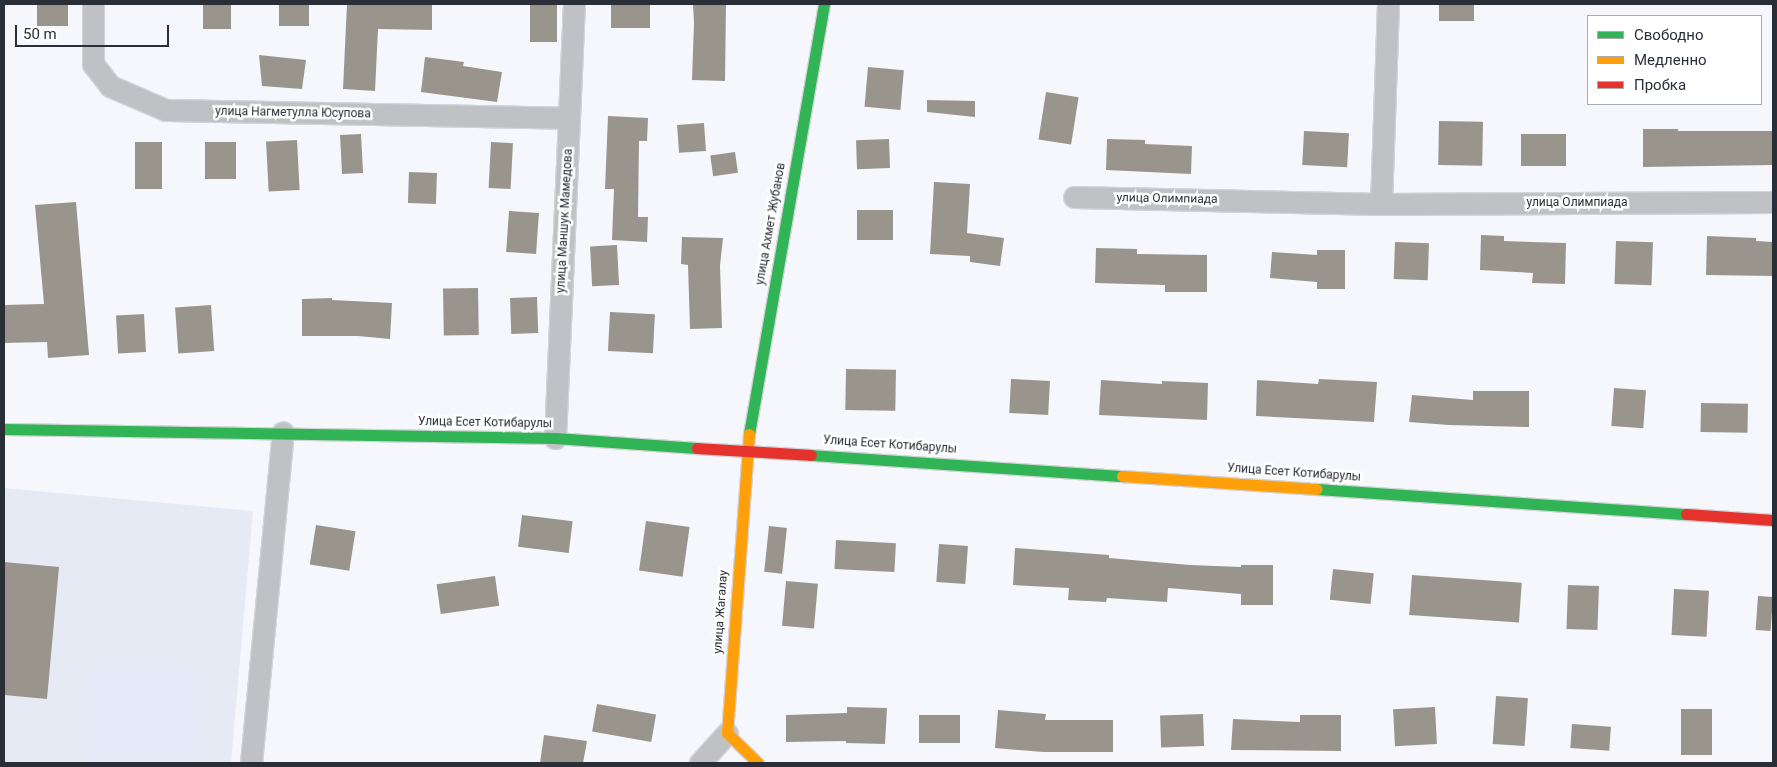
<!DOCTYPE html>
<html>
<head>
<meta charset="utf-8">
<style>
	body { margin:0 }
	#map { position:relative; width:1777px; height:767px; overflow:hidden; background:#f6f7fc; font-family:Roboto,sans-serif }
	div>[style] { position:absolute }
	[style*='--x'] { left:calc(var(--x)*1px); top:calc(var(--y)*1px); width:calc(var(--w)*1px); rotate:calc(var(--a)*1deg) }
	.built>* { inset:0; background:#e5eaf5 }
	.green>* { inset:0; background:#e5eaf8; transform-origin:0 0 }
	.building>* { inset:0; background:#9a958c; transform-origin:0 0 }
	.roads { filter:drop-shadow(1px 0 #d2d4d8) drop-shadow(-1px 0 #d2d4d8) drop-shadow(0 1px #d2d4d8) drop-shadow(0 -1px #d2d4d8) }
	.street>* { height:21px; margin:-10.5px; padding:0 10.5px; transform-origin:10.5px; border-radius:10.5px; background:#c0c1c5 }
	.fast>* { height:11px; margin:-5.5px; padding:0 5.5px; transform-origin:5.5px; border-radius:5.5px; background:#30b455 }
	.slow>* { height:11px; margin:-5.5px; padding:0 5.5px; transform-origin:5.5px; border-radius:5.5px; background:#ff9f0a }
	.jam>* { height:11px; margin:-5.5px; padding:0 5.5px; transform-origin:5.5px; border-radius:5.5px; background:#e5322d }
	span { translate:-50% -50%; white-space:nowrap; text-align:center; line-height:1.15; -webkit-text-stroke:5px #fff; paint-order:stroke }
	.street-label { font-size:12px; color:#2a2e36 }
	.frame { position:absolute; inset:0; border:5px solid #2a2e36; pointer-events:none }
	.legend { position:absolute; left:1587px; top:15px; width:175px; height:90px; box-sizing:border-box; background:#fff; border:1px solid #aaabaf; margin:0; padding:6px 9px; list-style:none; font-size:15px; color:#2a2e36 }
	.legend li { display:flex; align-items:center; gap:10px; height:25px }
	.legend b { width:25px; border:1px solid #aaabaf }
	.scale { position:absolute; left:15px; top:25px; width:154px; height:22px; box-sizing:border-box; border:2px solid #2a2e36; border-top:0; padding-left:6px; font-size:15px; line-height:18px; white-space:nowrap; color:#2a2e36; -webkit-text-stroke:4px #fff; paint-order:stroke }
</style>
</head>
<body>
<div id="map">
	<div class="built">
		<div style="clip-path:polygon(4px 488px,253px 511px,231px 763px,4px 763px)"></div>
	</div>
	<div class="green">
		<div style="left:94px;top:660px;width:107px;height:103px;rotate:5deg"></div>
	</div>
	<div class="building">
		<div style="left:37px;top:4px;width:31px;height:22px"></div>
		<div style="left:203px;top:4px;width:28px;height:25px"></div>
		<div style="left:279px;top:4px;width:30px;height:22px"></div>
		<div style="clip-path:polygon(347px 4px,432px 4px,432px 30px,378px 29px,375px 91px,343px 89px)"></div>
		<div style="left:530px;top:4px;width:27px;height:38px"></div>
		<div style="left:611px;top:4px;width:39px;height:24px"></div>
		<div style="clip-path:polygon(693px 4px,726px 4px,725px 81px,692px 80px,694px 22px)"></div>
		<div style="left:1439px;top:4px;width:35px;height:17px"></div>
		<div style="clip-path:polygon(259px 55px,306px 60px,302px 89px,262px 86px)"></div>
		<div style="clip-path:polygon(425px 57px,464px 62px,463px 66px,502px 72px,497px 102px,421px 92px)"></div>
		<div style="left:868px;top:67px;width:36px;height:40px;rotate:5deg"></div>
		<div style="left:1046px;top:92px;width:33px;height:48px;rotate:9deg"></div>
		<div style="clip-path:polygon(927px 100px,975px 101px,975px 117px,927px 112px)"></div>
		<div style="clip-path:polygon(608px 116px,648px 118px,647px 141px,639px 141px,638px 217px,648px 217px,647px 242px,612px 240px,614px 189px,605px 189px)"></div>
		<div style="left:1439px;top:121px;width:44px;height:44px;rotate:1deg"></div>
		<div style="left:704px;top:123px;width:28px;height:27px;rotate:86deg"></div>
		<div style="clip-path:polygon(1643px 129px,1678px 129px,1678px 131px,1773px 131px,1773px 165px,1643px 167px)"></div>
		<div style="left:1304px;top:131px;width:45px;height:34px;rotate:3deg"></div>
		<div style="left:361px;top:134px;width:39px;height:21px;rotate:87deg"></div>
		<div style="left:1566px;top:134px;width:32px;height:45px;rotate:90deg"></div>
		<div style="left:889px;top:139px;width:29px;height:33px;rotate:88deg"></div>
		<div style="clip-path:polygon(1107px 139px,1145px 140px,1145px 144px,1192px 146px,1191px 174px,1106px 170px)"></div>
		<div style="left:297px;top:140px;width:50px;height:31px;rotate:87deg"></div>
		<div style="left:135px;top:142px;width:27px;height:47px"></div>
		<div style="left:205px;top:142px;width:31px;height:37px"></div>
		<div style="left:491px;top:142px;width:22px;height:46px;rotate:3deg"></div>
		<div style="left:735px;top:152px;width:21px;height:25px;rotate:82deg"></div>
		<div style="left:409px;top:172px;width:28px;height:31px;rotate:2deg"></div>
		<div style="clip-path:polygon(934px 182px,970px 184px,967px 233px,1004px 238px,1000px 266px,970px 262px,970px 256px,930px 254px)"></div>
		<div style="clip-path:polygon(76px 202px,89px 355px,48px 358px,47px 342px,4px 343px,4px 305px,44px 304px,35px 205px)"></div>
		<div style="left:893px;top:210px;width:30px;height:36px;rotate:90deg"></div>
		<div style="left:509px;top:211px;width:30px;height:41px;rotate:4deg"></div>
		<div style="clip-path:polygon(1481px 235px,1504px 236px,1504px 241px,1566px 243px,1565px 284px,1532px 283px,1533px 273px,1480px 270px)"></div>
		<div style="clip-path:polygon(1707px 236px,1756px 238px,1756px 241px,1773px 242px,1773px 276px,1706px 275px)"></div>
		<div style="clip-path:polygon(682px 237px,723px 238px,720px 266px,722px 328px,690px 329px,688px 265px,681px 264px)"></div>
		<div style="left:1616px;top:241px;width:37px;height:43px;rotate:2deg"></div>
		<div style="left:1395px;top:242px;width:34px;height:37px;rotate:2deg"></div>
		<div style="left:617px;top:245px;width:40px;height:27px;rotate:87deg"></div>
		<div style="clip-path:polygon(1096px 248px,1137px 249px,1137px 254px,1207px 255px,1207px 292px,1165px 292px,1165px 285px,1095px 283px)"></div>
		<div style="clip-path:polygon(1317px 250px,1345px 250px,1345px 289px,1317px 289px,1317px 282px,1270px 278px,1272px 252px,1317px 255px)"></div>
		<div style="left:478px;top:288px;width:47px;height:35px;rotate:89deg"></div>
		<div style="left:537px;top:297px;width:36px;height:27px;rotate:88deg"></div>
		<div style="clip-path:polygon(332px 298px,332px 300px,392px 303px,390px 339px,358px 336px,302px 336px,302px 299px)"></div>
		<div style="left:211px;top:305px;width:46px;height:36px;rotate:86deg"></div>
		<div style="left:610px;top:312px;width:45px;height:39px;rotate:3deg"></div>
		<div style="left:144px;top:314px;width:38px;height:28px;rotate:87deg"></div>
		<div style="left:846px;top:369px;width:50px;height:41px;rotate:1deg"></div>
		<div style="left:1011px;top:379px;width:39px;height:34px;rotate:3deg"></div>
		<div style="clip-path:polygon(1319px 379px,1377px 382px,1374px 422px,1256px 416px,1257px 380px,1318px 384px)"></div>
		<div style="clip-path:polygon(1101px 380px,1162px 384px,1162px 381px,1208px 383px,1207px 420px,1099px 415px)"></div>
		<div style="left:1614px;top:388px;width:32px;height:38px;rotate:4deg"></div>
		<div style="clip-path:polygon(1473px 391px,1529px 391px,1529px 427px,1449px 425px,1409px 422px,1412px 395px,1473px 400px)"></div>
		<div style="left:1701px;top:403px;width:47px;height:29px;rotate:1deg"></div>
		<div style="left:522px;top:515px;width:51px;height:32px;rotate:7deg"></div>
		<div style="left:646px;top:521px;width:44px;height:50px;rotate:8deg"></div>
		<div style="left:316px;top:525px;width:40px;height:40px;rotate:9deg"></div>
		<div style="left:769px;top:526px;width:18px;height:46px;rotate:6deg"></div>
		<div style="left:836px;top:540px;width:60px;height:29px;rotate:3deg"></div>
		<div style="left:939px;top:544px;width:29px;height:38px;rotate:4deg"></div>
		<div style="clip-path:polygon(1015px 548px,1109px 555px,1109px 558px,1190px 565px,1241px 567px,1241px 565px,1273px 565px,1273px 605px,1241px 605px,1241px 594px,1168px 588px,1167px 602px,1107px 598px,1106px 602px,1068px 600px,1069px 588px,1013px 585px)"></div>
		<div style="clip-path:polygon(4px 562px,59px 567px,47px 699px,4px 695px)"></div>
		<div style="left:1333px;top:569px;width:41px;height:31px;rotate:6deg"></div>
		<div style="left:1412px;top:575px;width:110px;height:40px;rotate:4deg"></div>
		<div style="left:495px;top:576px;width:30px;height:59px;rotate:82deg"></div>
		<div style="left:786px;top:581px;width:32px;height:45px;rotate:5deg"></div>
		<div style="left:1568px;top:585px;width:31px;height:44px;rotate:2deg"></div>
		<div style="left:1674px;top:589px;width:35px;height:46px;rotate:3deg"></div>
		<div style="left:1758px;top:596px;width:15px;height:34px;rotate:4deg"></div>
		<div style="left:1496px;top:696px;width:32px;height:48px;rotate:4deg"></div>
		<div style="left:597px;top:704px;width:60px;height:28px;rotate:10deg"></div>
		<div style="clip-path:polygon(847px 707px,887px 708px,885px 744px,846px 743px,846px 741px,786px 742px,786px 715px,847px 713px)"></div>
		<div style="left:1435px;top:707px;width:37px;height:42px;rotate:87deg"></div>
		<div style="left:1681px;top:709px;width:31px;height:46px"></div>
		<div style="clip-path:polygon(998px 710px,1046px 714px,1045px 720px,1113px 720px,1113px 752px,1043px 752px,995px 748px)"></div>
		<div style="left:1203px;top:714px;width:32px;height:43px;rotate:88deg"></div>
		<div style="left:919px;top:715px;width:41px;height:28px"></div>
		<div style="clip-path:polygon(1300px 715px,1341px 715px,1341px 751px,1231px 750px,1233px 719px,1300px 722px)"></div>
		<div style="left:1572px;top:724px;width:39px;height:24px;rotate:4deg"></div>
		<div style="clip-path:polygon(544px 735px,587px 741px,583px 763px,540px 763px)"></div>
	</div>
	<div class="roads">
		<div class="street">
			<div style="--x:93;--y:4;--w:60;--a:90"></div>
			<div style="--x:93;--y:64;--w:28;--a:52"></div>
			<div style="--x:110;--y:86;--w:61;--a:23.2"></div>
			<div style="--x:166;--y:110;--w:403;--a:1.1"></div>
			<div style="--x:1388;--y:4;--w:200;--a:92"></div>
			<div style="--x:1381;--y:204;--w:392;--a:-0.3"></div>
			<div style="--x:1074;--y:197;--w:307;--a:1.3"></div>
			<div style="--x:555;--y:438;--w:434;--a:-87.5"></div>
			<div style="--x:251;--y:763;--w:332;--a:-84.5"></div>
			<div style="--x:700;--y:763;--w:40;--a:-48"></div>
		</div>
		<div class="fast">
			<div style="--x:4;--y:429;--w:551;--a:0.94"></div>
			<div style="--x:555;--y:438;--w:142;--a:4"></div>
			<div style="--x:749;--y:434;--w:436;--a:-80.1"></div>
			<div style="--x:811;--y:455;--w:312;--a:3.9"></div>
			<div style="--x:1317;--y:489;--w:370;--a:3.9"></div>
		</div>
		<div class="slow">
			<div style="--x:749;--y:434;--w:300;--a:94.2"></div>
			<div style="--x:727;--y:733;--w:43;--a:44.1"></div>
			<div style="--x:1122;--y:476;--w:195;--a:3.8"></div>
		</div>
		<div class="jam">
			<div style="--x:697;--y:448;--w:114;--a:3.5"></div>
			<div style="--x:1686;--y:514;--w:87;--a:3.9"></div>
		</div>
	</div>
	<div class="street-label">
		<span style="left:293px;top:113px;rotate:1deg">улица Нагметулла Юсупова</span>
		<span style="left:1167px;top:199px;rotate:1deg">улица Олимпиада</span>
		<span style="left:1577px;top:203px">улица Олимпиада</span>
		<span style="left:565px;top:221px;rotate:-87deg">улица Маншук Мамедова</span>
		<span style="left:771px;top:224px;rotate:-80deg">улица Ахмет Жубанов</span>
		<span style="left:485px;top:423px;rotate:1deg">Улица Есет Котибарулы</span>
		<span style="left:890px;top:445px;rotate:4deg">Улица Есет Котибарулы</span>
		<span style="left:1294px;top:473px;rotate:4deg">Улица Есет Котибарулы</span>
		<span style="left:721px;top:612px;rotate:-86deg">улица Жагалау</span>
	</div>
	<div class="frame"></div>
	<ul class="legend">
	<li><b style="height:6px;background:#30b455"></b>Свободно</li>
	<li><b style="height:6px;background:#ff9f0a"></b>Медленно</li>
	<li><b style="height:6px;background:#e5322d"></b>Пробка</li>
	</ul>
	<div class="scale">50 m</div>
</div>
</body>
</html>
